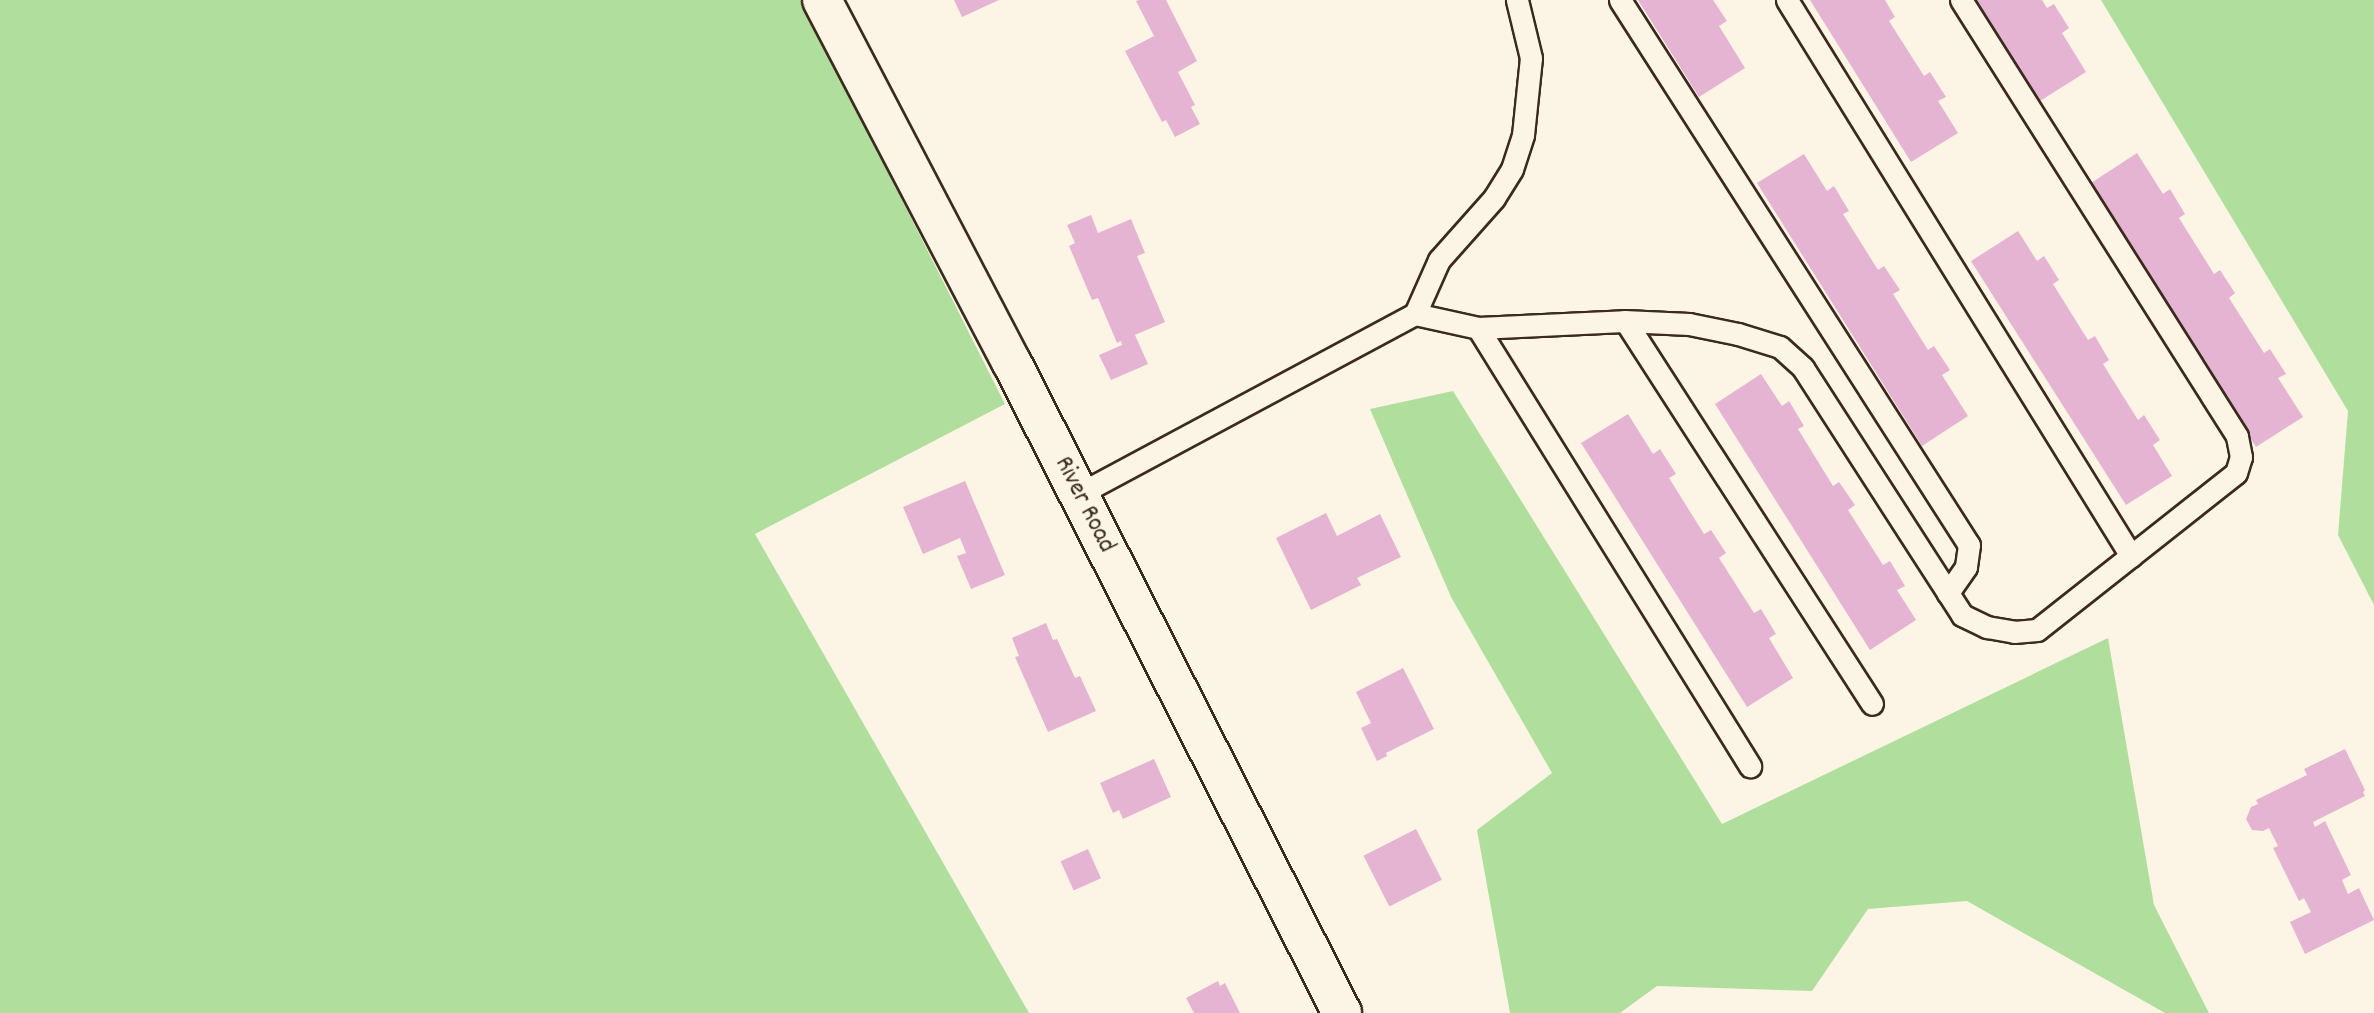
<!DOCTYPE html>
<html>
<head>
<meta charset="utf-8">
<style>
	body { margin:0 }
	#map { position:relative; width:2374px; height:1013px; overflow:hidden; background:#fcf5e5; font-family:Dekko,sans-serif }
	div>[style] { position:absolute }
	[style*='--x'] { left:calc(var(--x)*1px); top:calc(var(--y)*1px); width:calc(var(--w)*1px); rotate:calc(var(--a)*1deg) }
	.green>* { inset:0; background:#b0df9d }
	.building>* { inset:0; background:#e5b4d3; transform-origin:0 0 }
	.roads { filter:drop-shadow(2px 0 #3b2a1e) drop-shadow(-2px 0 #3b2a1e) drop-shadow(0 2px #3b2a1e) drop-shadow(0 -2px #3b2a1e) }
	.service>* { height:21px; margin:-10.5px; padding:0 10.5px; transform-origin:10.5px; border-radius:10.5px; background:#fcf5e5 }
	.tertiary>* { height:38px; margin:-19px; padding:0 19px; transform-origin:19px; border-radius:19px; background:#fcf5e5 }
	span { translate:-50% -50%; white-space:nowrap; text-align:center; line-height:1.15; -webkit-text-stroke:5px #fcf5e5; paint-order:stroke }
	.street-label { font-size:26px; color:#3b2a1e }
</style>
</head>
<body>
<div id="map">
	<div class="green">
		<div style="clip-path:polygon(0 0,801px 0,1005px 404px,755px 534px,1029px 1013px,0 1013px)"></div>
		<div style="clip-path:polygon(2101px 0,2374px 0,2374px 605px,2338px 535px,2348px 411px)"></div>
		<div style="clip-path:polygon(1453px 391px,1722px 824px,2108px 638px,2154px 905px,2209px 1013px,2165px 1013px,1967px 901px,1868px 909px,1812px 991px,1657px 986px,1620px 1013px,1510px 1013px,1477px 830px,1552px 773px,1451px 597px,1370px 409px)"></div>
	</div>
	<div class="building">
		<div style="clip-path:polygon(954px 0,999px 0,962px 17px)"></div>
		<div style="clip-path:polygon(1139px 0,1166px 0,1197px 61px,1178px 72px,1195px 105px,1191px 107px,1200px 124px,1175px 137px,1166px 120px,1162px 122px,1125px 51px,1154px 36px,1136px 1px)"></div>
		<div style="clip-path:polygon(1638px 0,1713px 0,1727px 21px,1719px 26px,1745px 68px,1699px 97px)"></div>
		<div style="clip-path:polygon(1810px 0,1885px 0,1895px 17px,1889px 21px,1924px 76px,1930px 72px,1946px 97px,1938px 101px,1958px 133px,1911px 162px)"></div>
		<div style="clip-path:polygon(1976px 0,2042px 0,2047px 8px,2054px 4px,2069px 28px,2062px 33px,2086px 72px,2040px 101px)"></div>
		<div style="clip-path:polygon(2137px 153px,2163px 194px,2170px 189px,2185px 214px,2179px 218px,2214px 274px,2220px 270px,2235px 293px,2229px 298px,2264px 353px,2270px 349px,2286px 374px,2278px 378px,2303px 417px,2256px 447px,2091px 183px)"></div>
		<div style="clip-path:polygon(1804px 154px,1827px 191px,1834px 186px,1849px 211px,1843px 214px,1878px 270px,1884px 266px,1900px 290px,1893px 294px,1928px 350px,1934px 346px,1950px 370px,1942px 375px,1968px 416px,1922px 446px,1757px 183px)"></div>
		<div style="clip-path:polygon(1091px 215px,1098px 233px,1131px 219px,1145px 253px,1137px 256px,1165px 322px,1135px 335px,1148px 364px,1111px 380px,1099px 355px,1122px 345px,1121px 341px,1117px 343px,1098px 298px,1092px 300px,1069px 246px,1075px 243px,1067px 225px)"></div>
		<div style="clip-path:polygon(2018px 231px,2037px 261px,2044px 256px,2059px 280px,2053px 284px,2088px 340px,2095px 336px,2109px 360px,2103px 364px,2138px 420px,2144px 415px,2160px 440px,2153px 445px,2172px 476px,2126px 505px,1971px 261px)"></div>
		<div style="clip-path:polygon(1761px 374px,1782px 406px,1789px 401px,1804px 426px,1798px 429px,1833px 486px,1839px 482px,1855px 505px,1848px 510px,1883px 565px,1890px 561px,1905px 586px,1897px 590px,1916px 620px,1870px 650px,1715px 404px)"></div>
		<div style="clip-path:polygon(1628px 414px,1653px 454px,1660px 449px,1676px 474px,1669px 478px,1704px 534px,1711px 530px,1726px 553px,1719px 558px,1754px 613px,1761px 609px,1776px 634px,1769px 638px,1793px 678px,1747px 707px,1581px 443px)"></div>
		<div style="clip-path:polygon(965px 481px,1005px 575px,971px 589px,957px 556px,966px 553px,960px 538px,923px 554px,903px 507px)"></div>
		<div style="clip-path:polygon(1326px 513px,1337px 536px,1380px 514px,1401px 557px,1357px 578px,1361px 585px,1311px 610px,1276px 538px)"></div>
		<div style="clip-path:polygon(1046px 623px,1053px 640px,1057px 639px,1075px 678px,1080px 676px,1096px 711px,1048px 732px,1015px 657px,1019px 656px,1012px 638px)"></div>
		<div style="clip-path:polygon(1403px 668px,1434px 729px,1386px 753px,1387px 756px,1377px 761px,1361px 728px,1371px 723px,1356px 692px)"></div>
		<div style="clip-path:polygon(2345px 749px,2365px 790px,2363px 792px,2365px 796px,2313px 822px,2315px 827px,2325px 821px,2351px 875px,2342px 880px,2348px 894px,2359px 888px,2374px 920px,2305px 954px,2290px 922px,2311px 912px,2304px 898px,2299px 901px,2273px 848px,2278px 846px,2269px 828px,2263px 831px,2252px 830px,2246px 819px,2251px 807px,2258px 804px,2256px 800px,2307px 775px,2304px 769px)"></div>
		<div style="clip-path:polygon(1154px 759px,1171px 797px,1123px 819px,1119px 810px,1113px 813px,1100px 783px)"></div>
		<div style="left:1416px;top:829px;width:57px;height:59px;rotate:63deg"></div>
		<div style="left:1088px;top:849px;width:32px;height:30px;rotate:66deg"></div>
		<div style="clip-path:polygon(1218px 981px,1220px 986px,1225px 983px,1240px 1013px,1194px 1013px,1186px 998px)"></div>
	</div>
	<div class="roads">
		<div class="service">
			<div style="--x:1620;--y:0;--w:647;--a:57.37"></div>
			<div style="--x:1969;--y:545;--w:22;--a:98"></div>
			<div style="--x:1966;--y:567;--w:32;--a:125"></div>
			<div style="--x:1787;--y:0;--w:654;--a:58.25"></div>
			<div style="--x:1415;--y:314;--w:65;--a:12.5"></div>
			<div style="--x:1478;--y:328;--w:146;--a:-2.7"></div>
			<div style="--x:1624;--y:321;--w:65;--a:2.6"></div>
			<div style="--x:1689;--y:324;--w:50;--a:11.5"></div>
			<div style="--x:1738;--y:334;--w:44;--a:17.2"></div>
			<div style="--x:1780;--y:347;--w:31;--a:42"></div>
			<div style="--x:1803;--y:368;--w:294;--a:57.2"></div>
			<div style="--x:1962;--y:615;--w:28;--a:26"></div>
			<div style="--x:1987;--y:627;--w:27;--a:10"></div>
			<div style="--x:2014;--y:632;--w:23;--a:-5"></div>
			<div style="--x:2037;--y:630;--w:253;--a:-38.3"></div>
			<div style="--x:2236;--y:473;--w:17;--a:-73"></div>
			<div style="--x:2241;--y:457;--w:21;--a:-101"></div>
			<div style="--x:2237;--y:436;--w:516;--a:-122.33"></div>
			<div style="--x:1626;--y:322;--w:454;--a:57.2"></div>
			<div style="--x:1478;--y:328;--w:516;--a:58.16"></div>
			<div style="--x:1079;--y:494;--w:381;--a:-28.2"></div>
			<div style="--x:1415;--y:314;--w:59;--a:-66"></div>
			<div style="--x:1439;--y:260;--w:83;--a:-48.4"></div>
			<div style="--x:1494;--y:198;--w:34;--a:-58"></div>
			<div style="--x:1512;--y:169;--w:36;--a:-72"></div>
			<div style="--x:1523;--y:135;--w:77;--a:-84.1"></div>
			<div style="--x:1531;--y:58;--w:60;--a:-103.6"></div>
		</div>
		<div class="tertiary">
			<div style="--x:822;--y:0;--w:410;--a:62.4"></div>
			<div style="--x:1012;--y:363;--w:729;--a:63.08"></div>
		</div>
	</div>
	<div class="street-label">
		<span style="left:1084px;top:505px;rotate:63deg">River Road</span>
	</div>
</div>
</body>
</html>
